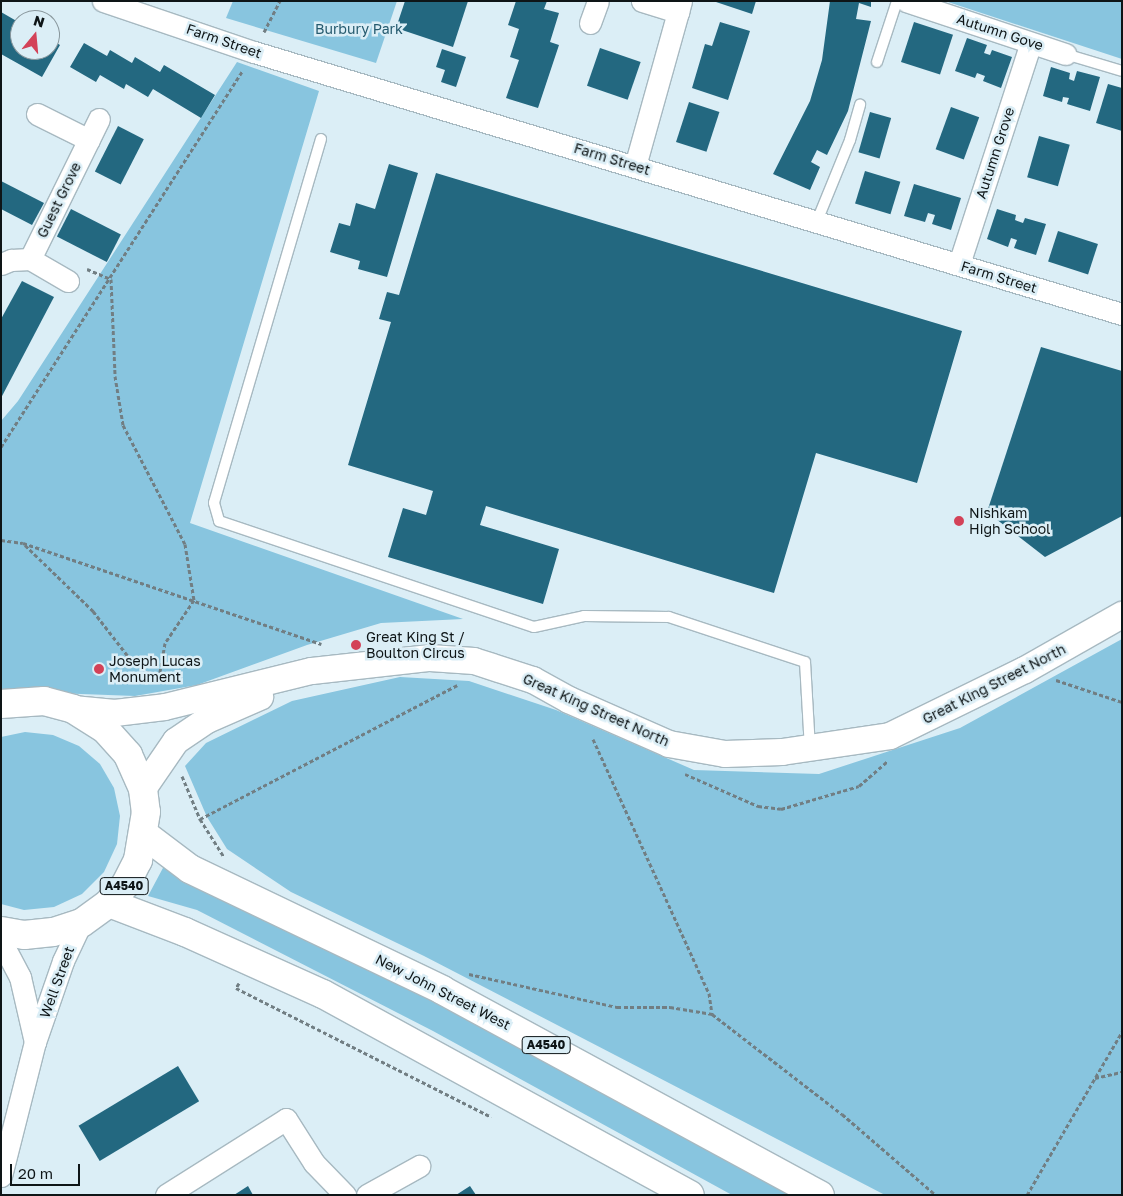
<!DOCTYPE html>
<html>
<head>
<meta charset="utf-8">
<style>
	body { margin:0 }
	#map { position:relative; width:1123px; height:1196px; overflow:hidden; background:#dbeef6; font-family:"Golos Text",sans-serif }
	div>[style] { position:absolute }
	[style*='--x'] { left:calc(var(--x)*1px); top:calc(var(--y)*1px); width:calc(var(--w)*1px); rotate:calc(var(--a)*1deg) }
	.green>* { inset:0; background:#88c5df }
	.building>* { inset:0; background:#236880; transform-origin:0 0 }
	.path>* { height:3px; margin-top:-1.5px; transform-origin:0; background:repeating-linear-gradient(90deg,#717e83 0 4px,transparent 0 6.5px) }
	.roads { filter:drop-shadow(1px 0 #a7b9c1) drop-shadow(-1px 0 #a7b9c1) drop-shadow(0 1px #a7b9c1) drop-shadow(0 -1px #a7b9c1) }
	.service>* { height:10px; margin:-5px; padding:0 5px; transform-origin:5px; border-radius:5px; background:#fff }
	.minor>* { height:21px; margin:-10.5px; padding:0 10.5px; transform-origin:10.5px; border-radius:10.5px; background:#fff }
	.tertiary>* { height:26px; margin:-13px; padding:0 13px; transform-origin:13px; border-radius:13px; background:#fff }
	.trunk>* { height:28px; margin:-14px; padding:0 14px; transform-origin:14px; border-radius:14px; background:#fff }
	.dots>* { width:14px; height:14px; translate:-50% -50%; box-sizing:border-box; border:2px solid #dbeef6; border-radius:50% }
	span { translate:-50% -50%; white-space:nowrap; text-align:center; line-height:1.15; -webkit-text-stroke:5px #dbeef6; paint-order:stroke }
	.shield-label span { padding:1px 4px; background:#dbeef6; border:1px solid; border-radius:4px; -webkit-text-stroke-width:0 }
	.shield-label { font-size:12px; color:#0e1517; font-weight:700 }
	.park-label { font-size:14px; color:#255a6e }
	.street-label { font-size:14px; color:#0e1517 }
	.poi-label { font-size:14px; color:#0e1517 }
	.left { translate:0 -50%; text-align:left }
	.frame { position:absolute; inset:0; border:2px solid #0e1517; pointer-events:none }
	.north { position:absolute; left:10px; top:10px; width:50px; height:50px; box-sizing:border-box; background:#dbeef6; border:1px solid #89979d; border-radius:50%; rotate:17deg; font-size:14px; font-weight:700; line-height:20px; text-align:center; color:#0e1517 }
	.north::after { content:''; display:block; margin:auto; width:18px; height:22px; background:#d34258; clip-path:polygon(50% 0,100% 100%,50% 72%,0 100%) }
	.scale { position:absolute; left:10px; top:1164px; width:70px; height:22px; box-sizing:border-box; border:2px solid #0e1517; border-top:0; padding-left:6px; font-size:15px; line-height:18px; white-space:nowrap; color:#0e1517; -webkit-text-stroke:4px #dbeef6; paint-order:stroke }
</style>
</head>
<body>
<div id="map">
	<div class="green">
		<div style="clip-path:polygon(233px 1px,397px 1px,376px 63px,226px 18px)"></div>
		<div style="clip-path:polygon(945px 1px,1122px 1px,1122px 59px)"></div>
		<div style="clip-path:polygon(237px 62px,319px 91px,190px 523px,463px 619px,381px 623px,307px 645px,197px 685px,135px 696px,1px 691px,1px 421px,18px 401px)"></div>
		<div style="clip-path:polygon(1122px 639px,1122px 1195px,885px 1195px,424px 956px,291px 892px,227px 849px,207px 817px,185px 766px,206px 743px,292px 701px,400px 677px,469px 681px,556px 710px,694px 770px,819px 774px,960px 728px)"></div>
		<div style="clip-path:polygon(25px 732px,53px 735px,79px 746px,100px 764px,114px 788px,120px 816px,117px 844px,104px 872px,82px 894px,54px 907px,24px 910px,1px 904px,1px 737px)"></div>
		<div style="clip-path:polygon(164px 866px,448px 1007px,792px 1195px,732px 1195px,433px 1031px,197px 910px,148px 896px)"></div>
	</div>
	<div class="building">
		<div style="clip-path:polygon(405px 1px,468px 1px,453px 47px,396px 28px)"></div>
		<div style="clip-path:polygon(516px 1px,547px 1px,544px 9px,559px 13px,550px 42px,559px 45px,538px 108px,506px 98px,519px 60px,510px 57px,519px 29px,508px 25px)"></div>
		<div style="clip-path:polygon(713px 1px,756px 1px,752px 14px)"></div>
		<div style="clip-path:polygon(830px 1px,871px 1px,871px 7px,859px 3px,856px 19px,871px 21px,848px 111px,827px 155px,817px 150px,811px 162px,820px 167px,810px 190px,773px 174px,810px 101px,822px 60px)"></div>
		<div style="clip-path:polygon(1px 12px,20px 23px,20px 50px,50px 50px,50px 39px,60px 45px,42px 77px,1px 54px)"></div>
		<div style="clip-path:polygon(720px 22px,750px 31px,728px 100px,692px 88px,705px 44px,712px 46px)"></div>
		<div style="left:914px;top:22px;width:41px;height:42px;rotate:18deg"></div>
		<div style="clip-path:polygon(967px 38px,987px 45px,984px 53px,990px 55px,992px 50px,1012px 57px,1001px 88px,983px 81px,985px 76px,977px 73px,975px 78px,955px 71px)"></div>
		<div style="clip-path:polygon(84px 43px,107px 56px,110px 50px,132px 63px,135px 57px,160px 72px,164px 65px,215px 95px,201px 118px,153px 89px,148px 97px,126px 84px,124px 89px,100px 75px,96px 82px,70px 67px)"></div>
		<div style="left:600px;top:48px;width:43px;height:40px;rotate:19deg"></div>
		<div style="clip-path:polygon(442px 49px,466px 57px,456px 87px,441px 82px,445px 70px,436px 67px)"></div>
		<div style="clip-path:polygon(1051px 67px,1070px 73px,1069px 79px,1074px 81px,1077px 71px,1100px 77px,1090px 111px,1067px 104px,1069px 98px,1063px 97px,1062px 102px,1043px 96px)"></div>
		<div style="clip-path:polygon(1108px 84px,1122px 88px,1122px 131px,1096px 123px)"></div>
		<div style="left:689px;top:102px;width:32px;height:42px;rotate:18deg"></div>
		<div style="left:951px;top:107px;width:30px;height:45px;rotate:20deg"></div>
		<div style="left:870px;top:112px;width:22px;height:42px;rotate:16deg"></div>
		<div style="left:118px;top:126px;width:29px;height:51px;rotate:27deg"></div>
		<div style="left:1039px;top:136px;width:32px;height:43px;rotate:16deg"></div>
		<div style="clip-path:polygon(389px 164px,418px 173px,387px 277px,358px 269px,360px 261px,330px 252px,339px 223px,350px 226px,356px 203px,375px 209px)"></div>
		<div style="left:865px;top:171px;width:37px;height:34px;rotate:17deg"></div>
		<div style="clip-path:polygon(436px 173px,962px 331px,917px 483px,816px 453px,774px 593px,486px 506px,480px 525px,559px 549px,543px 604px,388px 557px,403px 508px,426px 515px,433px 491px,348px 465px,391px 322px,379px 319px,387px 292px,399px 295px)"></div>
		<div style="clip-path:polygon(1px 181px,44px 203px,32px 225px,1px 209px)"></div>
		<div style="clip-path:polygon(914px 184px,961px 198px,951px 230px,932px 224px,935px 215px,928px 213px,925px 222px,904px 216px)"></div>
		<div style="left:71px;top:209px;width:56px;height:31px;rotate:27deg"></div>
		<div style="clip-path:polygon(997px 209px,1016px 215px,1015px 220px,1023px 223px,1025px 218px,1046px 224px,1036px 255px,1014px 248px,1017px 240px,1011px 238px,1008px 247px,987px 239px)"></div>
		<div style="left:1058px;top:231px;width:42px;height:32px;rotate:18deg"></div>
		<div style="clip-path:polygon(22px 281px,54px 297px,1px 398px,1px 319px)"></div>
		<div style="clip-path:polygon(1041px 347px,1122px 371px,1122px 516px,1045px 557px,987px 512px)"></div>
		<div style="left:178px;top:1066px;width:41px;height:116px;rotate:59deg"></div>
		<div style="clip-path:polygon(248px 1186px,253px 1195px,234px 1195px)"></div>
		<div style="clip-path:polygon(470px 1186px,476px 1195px,456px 1195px)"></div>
	</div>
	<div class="path">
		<div style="--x:264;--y:32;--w:35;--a:-63"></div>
		<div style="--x:87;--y:269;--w:26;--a:23"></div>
		<div style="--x:111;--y:279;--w:97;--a:87.6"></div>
		<div style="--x:115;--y:376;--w:50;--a:80.7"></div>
		<div style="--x:123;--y:425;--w:134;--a:62.5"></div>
		<div style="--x:185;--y:544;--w:57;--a:80.9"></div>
		<div style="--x:194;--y:600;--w:52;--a:124"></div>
		<div style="--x:165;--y:643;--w:41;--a:99.9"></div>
		<div style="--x:1;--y:447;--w:448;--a:-57.3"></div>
		<div style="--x:1;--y:540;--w:22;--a:8"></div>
		<div style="--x:23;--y:543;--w:315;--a:18.7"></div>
		<div style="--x:25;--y:545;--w:95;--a:44.1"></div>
		<div style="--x:93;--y:611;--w:62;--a:52.2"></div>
		<div style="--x:131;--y:660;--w:34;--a:37"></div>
		<div style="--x:1056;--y:680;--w:70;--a:18.4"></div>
		<div style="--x:593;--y:739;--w:279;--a:65.5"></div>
		<div style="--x:709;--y:993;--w:21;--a:82"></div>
		<div style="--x:685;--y:774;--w:80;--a:23.7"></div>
		<div style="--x:758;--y:806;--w:23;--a:7"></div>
		<div style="--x:781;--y:809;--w:81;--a:-16.4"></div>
		<div style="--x:859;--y:786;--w:37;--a:-41"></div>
		<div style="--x:182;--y:776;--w:47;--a:67.3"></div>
		<div style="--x:200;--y:819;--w:45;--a:57.7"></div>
		<div style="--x:200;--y:819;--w:290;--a:-27.5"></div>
		<div style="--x:469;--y:974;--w:152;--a:12.6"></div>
		<div style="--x:617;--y:1007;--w:53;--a:0"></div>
		<div style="--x:670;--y:1007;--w:43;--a:9.5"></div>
		<div style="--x:712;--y:1014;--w:164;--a:37.6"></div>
		<div style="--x:842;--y:1114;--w:124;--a:40.8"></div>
		<div style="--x:239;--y:983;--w:6;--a:121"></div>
		<div style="--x:236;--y:988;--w:286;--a:26.8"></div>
		<div style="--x:1095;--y:1078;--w:28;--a:-13"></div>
		<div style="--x:1027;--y:1195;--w:189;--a:-59.8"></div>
	</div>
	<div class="roads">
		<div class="service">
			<div style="--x:1065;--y:54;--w:59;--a:16.6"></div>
			<div style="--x:877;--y:62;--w:64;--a:-71.8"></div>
			<div style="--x:321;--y:139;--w:379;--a:106.4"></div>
			<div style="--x:214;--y:503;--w:19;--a:74"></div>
			<div style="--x:219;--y:521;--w:332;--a:18.6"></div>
			<div style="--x:534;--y:627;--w:51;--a:-12.4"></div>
			<div style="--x:584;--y:616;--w:85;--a:0.7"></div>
			<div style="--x:669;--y:617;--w:143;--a:18.3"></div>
			<div style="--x:805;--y:662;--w:86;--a:86.7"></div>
			<div style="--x:817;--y:221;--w:87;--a:-67.8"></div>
			<div style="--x:850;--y:140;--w:37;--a:-74"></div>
		</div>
		<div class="minor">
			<div style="--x:103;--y:1;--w:159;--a:18.7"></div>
			<div style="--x:254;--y:52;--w:907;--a:16.8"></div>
			<div style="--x:642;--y:1;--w:38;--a:17"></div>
			<div style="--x:906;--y:1;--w:168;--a:18.4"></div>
			<div style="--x:590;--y:23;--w:23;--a:-70"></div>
			<div style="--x:37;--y:114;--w:58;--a:26.6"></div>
			<div style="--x:635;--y:166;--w:171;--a:-74.4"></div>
			<div style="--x:30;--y:259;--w:156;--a:-63.8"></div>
			<div style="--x:1;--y:264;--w:11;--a:-22"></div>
			<div style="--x:11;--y:260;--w:19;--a:-3"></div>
			<div style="--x:30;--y:259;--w:44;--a:30.1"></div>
			<div style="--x:959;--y:264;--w:232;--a:-72"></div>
			<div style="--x:1;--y:941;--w:41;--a:62.2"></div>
			<div style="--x:20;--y:977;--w:67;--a:77"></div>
			<div style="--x:1;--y:1176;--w:138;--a:-75.8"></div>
			<div style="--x:35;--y:1042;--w:86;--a:-70.9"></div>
			<div style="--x:63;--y:961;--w:42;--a:-64.7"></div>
			<div style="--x:166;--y:1195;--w:142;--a:-32.3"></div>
			<div style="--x:286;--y:1119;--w:52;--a:57.5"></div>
			<div style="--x:314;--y:1163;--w:45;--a:45.9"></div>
			<div style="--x:367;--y:1195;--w:60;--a:-29.1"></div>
		</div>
		<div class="tertiary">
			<div style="--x:73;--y:709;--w:42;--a:5.4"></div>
			<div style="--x:115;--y:713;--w:50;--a:-6.8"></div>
			<div style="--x:165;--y:707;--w:151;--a:-13.8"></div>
			<div style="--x:312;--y:671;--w:119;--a:-6.3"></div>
			<div style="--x:430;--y:658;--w:44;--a:3.9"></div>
			<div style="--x:474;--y:661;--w:62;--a:17.9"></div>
			<div style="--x:533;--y:680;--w:41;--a:29.1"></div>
			<div style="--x:569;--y:700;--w:109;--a:23.7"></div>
			<div style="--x:669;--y:744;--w:57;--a:10.1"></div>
			<div style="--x:725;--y:754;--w:57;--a:-2"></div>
			<div style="--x:782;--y:752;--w:109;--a:-8.4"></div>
			<div style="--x:890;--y:736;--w:150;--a:-26.1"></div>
			<div style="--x:1025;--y:670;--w:112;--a:-29.6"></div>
			<div style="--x:143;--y:789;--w:58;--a:-55.5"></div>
			<div style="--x:176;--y:741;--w:37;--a:-34"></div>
			<div style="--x:207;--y:720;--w:58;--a:-23.5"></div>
		</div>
		<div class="trunk">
			<div style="--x:1;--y:704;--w:43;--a:-4"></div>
			<div style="--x:44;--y:701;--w:30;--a:15"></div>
			<div style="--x:73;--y:709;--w:36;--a:32"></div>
			<div style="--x:104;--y:728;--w:36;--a:48"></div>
			<div style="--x:128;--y:755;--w:37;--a:66"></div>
			<div style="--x:143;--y:789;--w:23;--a:83"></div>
			<div style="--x:146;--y:812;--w:49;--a:99.5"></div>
			<div style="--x:138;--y:860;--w:27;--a:117"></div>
			<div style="--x:126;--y:884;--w:25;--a:132"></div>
			<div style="--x:109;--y:903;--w:34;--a:144"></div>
			<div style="--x:81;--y:923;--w:29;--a:162"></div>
			<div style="--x:53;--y:932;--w:29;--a:174"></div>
			<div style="--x:24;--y:935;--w:23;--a:-170"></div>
			<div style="--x:145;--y:835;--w:56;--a:37.1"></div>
			<div style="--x:190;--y:869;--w:280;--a:25.6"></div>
			<div style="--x:442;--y:990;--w:430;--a:28.5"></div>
			<div style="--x:109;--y:903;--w:81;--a:20.9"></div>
			<div style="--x:185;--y:932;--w:151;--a:24.2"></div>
			<div style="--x:323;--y:994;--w:418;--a:28.7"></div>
		</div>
	</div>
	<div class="dots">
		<div style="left:959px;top:521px;background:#d34258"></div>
		<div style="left:356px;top:645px;background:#d34258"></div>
		<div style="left:99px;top:669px;background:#d34258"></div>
	</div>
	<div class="shield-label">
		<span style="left:124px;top:886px">A4540</span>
		<span style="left:546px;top:1045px">A4540</span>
	</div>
	<div class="park-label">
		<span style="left:359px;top:29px">Burbury Park</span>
	</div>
	<div class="street-label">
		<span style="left:1000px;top:32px;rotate:18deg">Autumn Gove</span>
		<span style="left:224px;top:41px;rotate:19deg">Farm Street</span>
		<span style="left:995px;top:153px;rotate:-72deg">Autumn Grove</span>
		<span style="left:612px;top:159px;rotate:17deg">Farm Street</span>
		<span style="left:59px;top:200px;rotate:-64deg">Guest Grove</span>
		<span style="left:999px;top:277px;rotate:17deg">Farm Street</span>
		<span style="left:994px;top:684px;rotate:-27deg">Great King Street North</span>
		<span style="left:596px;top:710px;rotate:24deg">Great King Street North</span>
		<span style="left:57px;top:982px;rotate:-70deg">Well Street</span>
		<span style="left:443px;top:992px;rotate:27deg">New John Street West</span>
	</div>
	<div class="poi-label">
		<span class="left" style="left:969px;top:521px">Nishkam<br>High School</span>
		<span class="left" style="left:366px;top:645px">Great King St /<br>Boulton Circus</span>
		<span class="left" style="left:109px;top:669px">Joseph Lucas<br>Monument</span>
	</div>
	<div class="frame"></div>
	<div class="north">N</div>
	<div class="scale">20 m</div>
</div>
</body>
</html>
